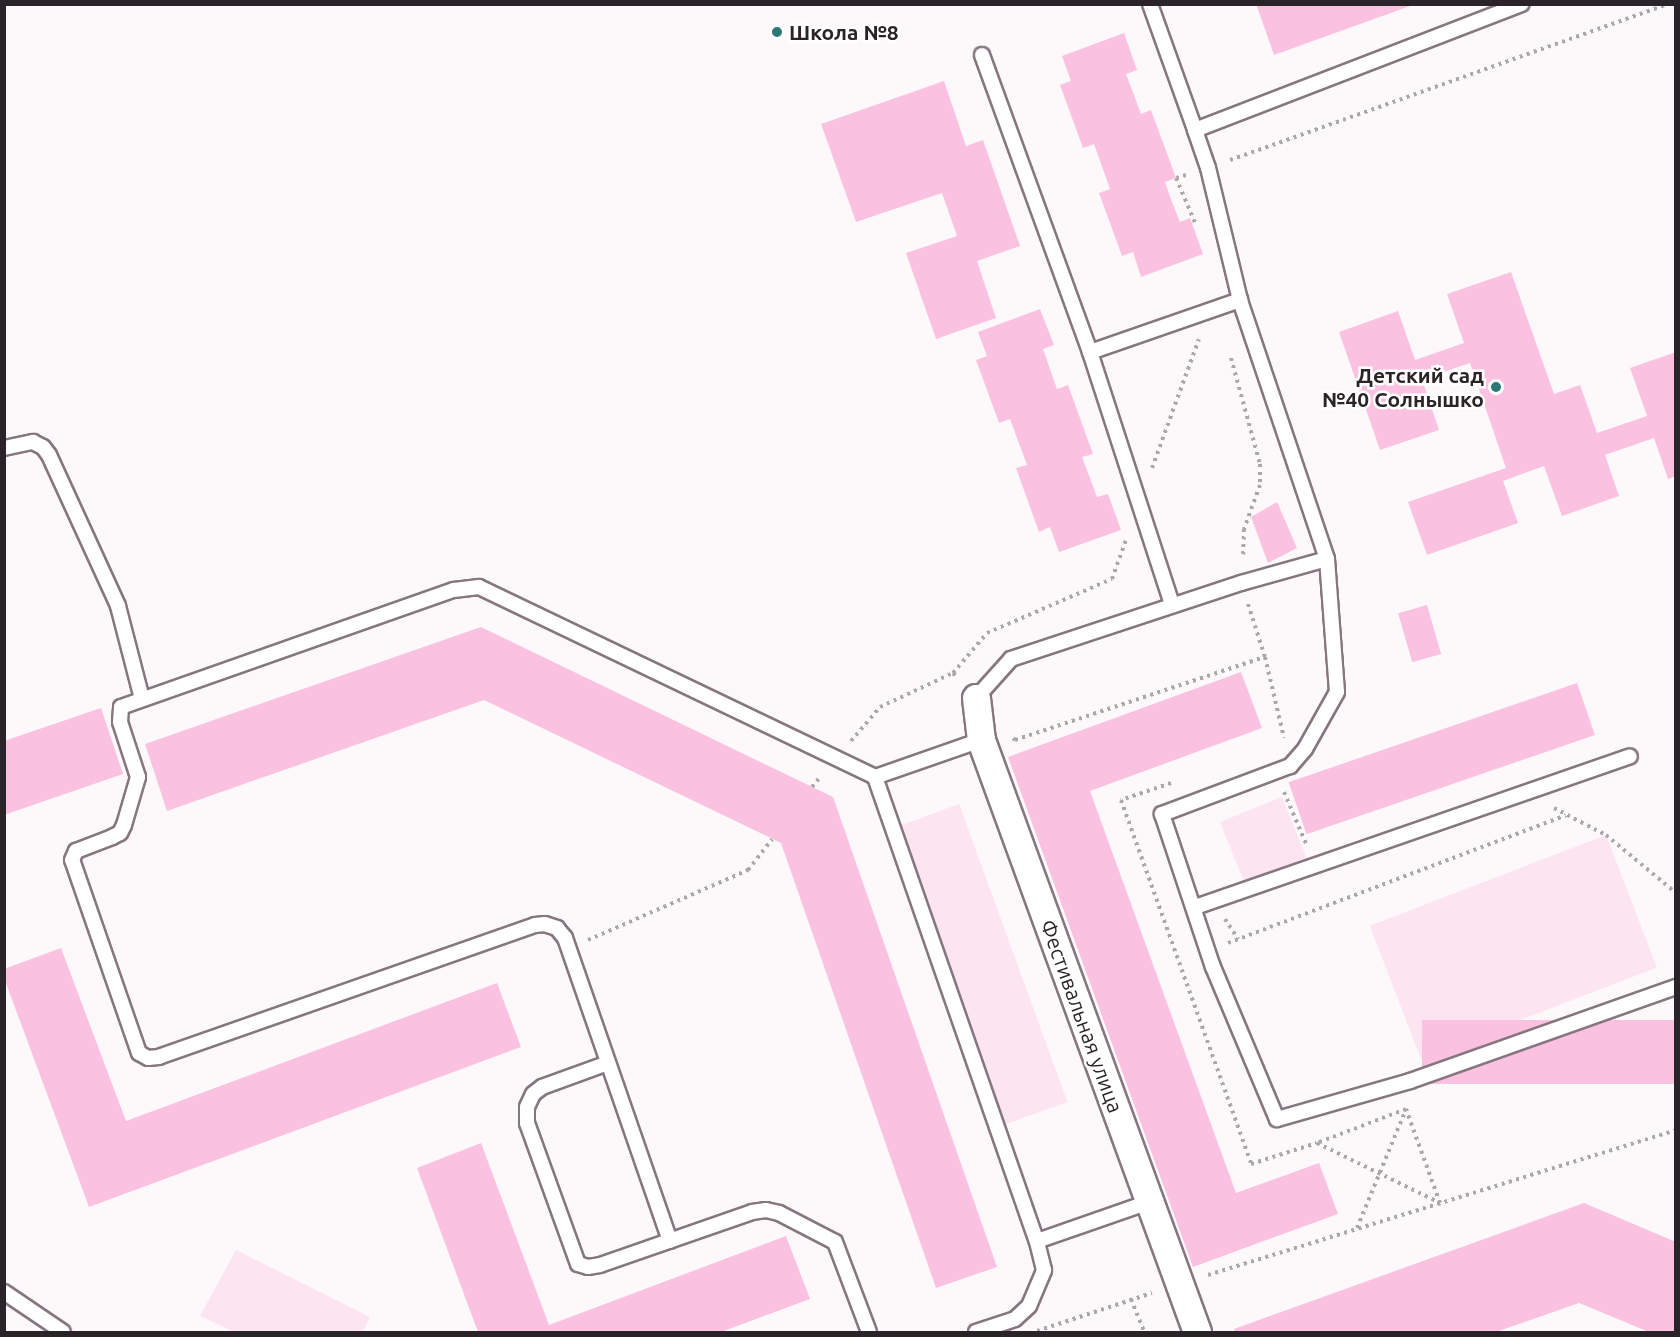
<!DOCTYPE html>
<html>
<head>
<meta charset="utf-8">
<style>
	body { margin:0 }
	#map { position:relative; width:1680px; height:1337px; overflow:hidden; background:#fdf9fb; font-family:Ubuntu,sans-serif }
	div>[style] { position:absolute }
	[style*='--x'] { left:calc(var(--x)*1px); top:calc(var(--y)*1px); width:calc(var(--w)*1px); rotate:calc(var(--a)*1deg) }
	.green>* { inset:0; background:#fce4f1; transform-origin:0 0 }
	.building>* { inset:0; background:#fbc1e0; transform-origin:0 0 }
	.path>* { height:4px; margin-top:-2px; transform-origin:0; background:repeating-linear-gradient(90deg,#aca7aa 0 3px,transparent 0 7.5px) }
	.roads { filter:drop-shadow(2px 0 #86767f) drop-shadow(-2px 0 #86767f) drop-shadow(0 2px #86767f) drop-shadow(0 -2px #86767f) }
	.lane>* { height:14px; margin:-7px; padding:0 7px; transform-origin:7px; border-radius:7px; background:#fff }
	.street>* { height:27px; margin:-13.5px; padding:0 13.5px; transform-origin:13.5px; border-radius:13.5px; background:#fff }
	.dots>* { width:16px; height:16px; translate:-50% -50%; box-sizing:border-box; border:3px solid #fff; border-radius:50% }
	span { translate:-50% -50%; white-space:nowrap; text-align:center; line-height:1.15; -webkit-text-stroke:5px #fff; paint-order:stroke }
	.poi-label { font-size:21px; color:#2a2327; font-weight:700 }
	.left { translate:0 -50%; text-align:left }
	.right { translate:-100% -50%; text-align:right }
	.street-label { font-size:21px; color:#2a2327 }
	.frame { position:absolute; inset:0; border:6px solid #2a2327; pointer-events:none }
</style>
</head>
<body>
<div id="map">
	<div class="green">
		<div style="left:1282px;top:797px;width:66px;height:67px;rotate:68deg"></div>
		<div style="left:959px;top:804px;width:317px;height:72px;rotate:70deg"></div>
		<div style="left:1606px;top:835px;width:142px;height:253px;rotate:69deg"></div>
		<div style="clip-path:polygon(236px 1250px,370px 1317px,363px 1332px,234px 1332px,200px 1316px)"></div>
	</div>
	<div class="building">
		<div style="clip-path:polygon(1256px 4px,1413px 4px,1413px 5px,1274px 55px)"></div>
		<div style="clip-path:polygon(1124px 33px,1137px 70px,1126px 74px,1141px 114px,1151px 110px,1176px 178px,1165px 182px,1172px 202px,1180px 222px,1190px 218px,1203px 254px,1141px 277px,1133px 252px,1122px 256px,1099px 193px,1110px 189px,1094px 144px,1083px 148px,1060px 85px,1071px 81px,1062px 56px)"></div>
		<div style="clip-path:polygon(944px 81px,966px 146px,983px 140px,1020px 246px,977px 261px,996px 318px,936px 339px,906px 253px,957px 236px,942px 193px,856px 222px,821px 124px)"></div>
		<div style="clip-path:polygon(1511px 272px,1554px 394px,1580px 385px,1597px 433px,1647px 416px,1630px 368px,1676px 352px,1676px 476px,1668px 479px,1654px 438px,1605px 455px,1619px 496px,1562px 516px,1544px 466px,1503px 481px,1518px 523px,1427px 555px,1408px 502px,1506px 468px,1470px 363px,1422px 379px,1439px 430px,1380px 450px,1339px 332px,1398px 311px,1415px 360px,1464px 343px,1447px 294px)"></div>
		<div style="clip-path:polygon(1040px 309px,1054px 345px,1043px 349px,1057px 389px,1068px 385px,1093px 454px,1082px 457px,1097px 497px,1108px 494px,1121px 530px,1059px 552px,1050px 527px,1039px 532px,1016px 468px,1027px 465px,1010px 419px,999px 423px,976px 360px,987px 356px,978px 332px)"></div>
		<div style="clip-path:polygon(1277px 502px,1297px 548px,1268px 563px,1251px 517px)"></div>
		<div style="left:1427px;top:605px;width:51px;height:30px;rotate:74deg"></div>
		<div style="clip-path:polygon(481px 627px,833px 797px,997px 1267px,936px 1288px,781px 843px,484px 700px,167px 811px,145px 744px)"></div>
		<div style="clip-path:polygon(1241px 672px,1262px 728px,1090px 791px,1236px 1193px,1319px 1163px,1338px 1214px,1193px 1267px,1008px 757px)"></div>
		<div style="left:1577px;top:683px;width:55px;height:305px;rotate:71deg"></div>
		<div style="clip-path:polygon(101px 708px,123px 774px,4px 815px,4px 741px)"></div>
		<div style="clip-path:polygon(61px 948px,126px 1121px,497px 983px,521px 1047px,89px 1207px,4px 978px,4px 969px)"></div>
		<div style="left:1676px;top:1020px;width:64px;height:254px;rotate:90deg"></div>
		<div style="clip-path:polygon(481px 1143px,549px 1325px,786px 1236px,810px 1299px,721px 1332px,478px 1332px,417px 1168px)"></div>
		<div style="clip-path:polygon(1584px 1203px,1676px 1242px,1676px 1332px,1649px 1332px,1579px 1303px,1496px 1332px,1235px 1332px,1234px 1329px)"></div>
	</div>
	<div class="path">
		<div style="--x:1230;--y:160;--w:464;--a:-19.6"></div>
		<div style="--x:1186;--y:175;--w:10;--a:163"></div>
		<div style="--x:1176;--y:178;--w:51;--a:66.9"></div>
		<div style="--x:1231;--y:358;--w:110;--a:74.7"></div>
		<div style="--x:1260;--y:464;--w:21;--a:90"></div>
		<div style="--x:1260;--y:485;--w:47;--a:110"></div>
		<div style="--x:1244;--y:529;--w:30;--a:92"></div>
		<div style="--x:1152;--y:468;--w:137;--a:-70"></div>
		<div style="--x:1248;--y:604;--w:56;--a:72.2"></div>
		<div style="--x:953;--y:673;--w:52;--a:-49.6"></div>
		<div style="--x:987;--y:633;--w:136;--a:-23.4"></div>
		<div style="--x:1112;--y:579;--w:41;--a:-70.3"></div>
		<div style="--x:1013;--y:738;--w:3;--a:45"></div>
		<div style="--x:1015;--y:740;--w:263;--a:-18.4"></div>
		<div style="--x:1265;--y:657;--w:83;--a:76.8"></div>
		<div style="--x:851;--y:741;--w:45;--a:-49.5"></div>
		<div style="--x:880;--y:707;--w:81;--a:-25"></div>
		<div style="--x:953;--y:673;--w:6;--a:45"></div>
		<div style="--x:1171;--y:783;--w:53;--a:161.2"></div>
		<div style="--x:1121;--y:800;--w:387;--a:70.3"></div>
		<div style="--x:1251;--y:1164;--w:69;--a:-17.7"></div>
		<div style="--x:1317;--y:1143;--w:137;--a:26"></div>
		<div style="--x:1440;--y:1203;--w:100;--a:-109.9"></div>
		<div style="--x:1406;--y:1109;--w:95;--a:159.1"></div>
		<div style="--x:812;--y:787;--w:14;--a:-51"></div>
		<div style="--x:1284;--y:792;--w:59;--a:66.9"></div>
		<div style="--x:1554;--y:808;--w:59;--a:27.4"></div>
		<div style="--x:1606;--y:835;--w:91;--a:39.6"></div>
		<div style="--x:1225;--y:919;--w:24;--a:57"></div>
		<div style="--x:588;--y:940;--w:175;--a:-23.6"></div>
		<div style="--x:748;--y:870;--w:39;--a:-52"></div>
		<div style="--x:1228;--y:943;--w:361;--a:-20.7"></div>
		<div style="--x:1357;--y:1228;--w:129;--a:-67.6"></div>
		<div style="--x:1208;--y:1275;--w:490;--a:-17.2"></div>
		<div style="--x:1131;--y:1299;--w:35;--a:68"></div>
		<div style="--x:1037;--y:1331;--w:121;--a:-18.3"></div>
	</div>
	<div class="roads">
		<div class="lane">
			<div style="--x:1150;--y:4;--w:134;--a:70.3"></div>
			<div style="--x:982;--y:55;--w:316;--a:70"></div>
			<div style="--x:1090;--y:352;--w:159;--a:-19.1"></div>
			<div style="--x:1090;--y:352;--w:266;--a:72"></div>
			<div style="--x:4;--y:448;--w:30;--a:-12"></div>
			<div style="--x:33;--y:442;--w:11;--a:27"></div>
			<div style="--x:43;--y:447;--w:10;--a:53"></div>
			<div style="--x:49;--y:455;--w:166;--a:65.4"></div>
			<div style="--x:118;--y:606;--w:96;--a:75.5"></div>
			<div style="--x:1327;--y:559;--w:133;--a:85.7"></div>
			<div style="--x:1337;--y:692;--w:65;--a:119.3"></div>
			<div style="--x:1305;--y:749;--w:23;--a:131"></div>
			<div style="--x:1290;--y:766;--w:137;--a:159.4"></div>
			<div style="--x:1162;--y:814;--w:161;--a:71.6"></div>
			<div style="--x:1213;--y:967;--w:165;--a:67.2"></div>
			<div style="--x:1277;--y:1119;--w:138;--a:-15.9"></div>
			<div style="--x:1410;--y:1081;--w:282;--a:-19.5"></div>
			<div style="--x:976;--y:698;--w:52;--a:-48.1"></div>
			<div style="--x:1011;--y:659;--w:242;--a:-18.3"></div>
			<div style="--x:1241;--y:583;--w:89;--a:-15.6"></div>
			<div style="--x:1327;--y:559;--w:273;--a:-108.6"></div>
			<div style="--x:1240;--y:300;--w:136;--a:-103.6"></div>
			<div style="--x:1208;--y:168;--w:40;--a:-108.9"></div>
			<div style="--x:1195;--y:130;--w:350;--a:-21.1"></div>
			<div style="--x:875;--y:777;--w:112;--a:-19.2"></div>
			<div style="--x:1195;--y:907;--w:460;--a:-19.1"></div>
			<div style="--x:608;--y:1063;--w:70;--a:160"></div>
			<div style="--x:542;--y:1087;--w:11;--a:142"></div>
			<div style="--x:533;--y:1094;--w:14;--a:115"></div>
			<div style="--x:527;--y:1107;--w:16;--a:90"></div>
			<div style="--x:527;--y:1123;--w:150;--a:70.1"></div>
			<div style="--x:578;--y:1264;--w:10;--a:17"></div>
			<div style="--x:588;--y:1267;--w:12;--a:-9"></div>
			<div style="--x:600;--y:1265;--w:161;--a:-19.2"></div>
			<div style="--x:752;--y:1212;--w:14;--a:-8"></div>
			<div style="--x:766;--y:1210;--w:13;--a:13"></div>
			<div style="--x:779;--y:1213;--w:63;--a:27.4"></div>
			<div style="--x:835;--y:1242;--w:96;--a:69.3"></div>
			<div style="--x:670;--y:1241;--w:321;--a:-109.1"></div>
			<div style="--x:565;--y:938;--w:13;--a:-129"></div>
			<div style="--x:557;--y:928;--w:13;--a:-162"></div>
			<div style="--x:545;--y:924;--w:10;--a:174"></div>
			<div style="--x:535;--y:925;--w:398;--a:160.7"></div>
			<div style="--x:159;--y:1057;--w:11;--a:175"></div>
			<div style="--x:148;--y:1058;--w:10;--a:-151"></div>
			<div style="--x:139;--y:1053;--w:204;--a:-109.1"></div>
			<div style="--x:72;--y:860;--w:10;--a:-66"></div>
			<div style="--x:76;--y:851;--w:39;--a:-21"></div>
			<div style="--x:112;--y:837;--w:9;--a:-27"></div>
			<div style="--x:120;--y:833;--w:9;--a:-63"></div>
			<div style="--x:124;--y:825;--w:50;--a:-73.7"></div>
			<div style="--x:138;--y:777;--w:58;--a:-108.1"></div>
			<div style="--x:120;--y:722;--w:15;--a:-86"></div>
			<div style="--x:121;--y:707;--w:353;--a:-19.4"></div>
			<div style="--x:454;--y:590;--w:25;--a:-7"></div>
			<div style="--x:479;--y:587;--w:439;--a:25.6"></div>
			<div style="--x:875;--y:777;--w:491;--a:70.8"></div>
			<div style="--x:4;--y:1292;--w:71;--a:34.1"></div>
			<div style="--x:976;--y:1332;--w:41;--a:-18.4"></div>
			<div style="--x:1015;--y:1319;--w:19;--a:-43"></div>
			<div style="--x:1029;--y:1306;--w:39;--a:-67"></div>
			<div style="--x:1044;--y:1270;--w:30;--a:-104"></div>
			<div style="--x:1037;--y:1241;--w:119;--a:-19.2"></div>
		</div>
		<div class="street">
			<div style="--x:976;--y:698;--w:42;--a:83.2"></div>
			<div style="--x:981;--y:740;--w:630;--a:69.95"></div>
		</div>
	</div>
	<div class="dots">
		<div style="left:777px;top:32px;background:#2d7776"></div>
		<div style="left:1496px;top:387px;background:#2d7776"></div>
	</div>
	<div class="poi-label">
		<span class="left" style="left:789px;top:32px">Школа №8</span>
		<span class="right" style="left:1484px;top:387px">Детский сад<br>№40 Солнышко</span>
	</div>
	<div class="street-label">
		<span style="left:1082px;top:1016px;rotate:70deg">Фестивальная улица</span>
	</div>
	<div class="frame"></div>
</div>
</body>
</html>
